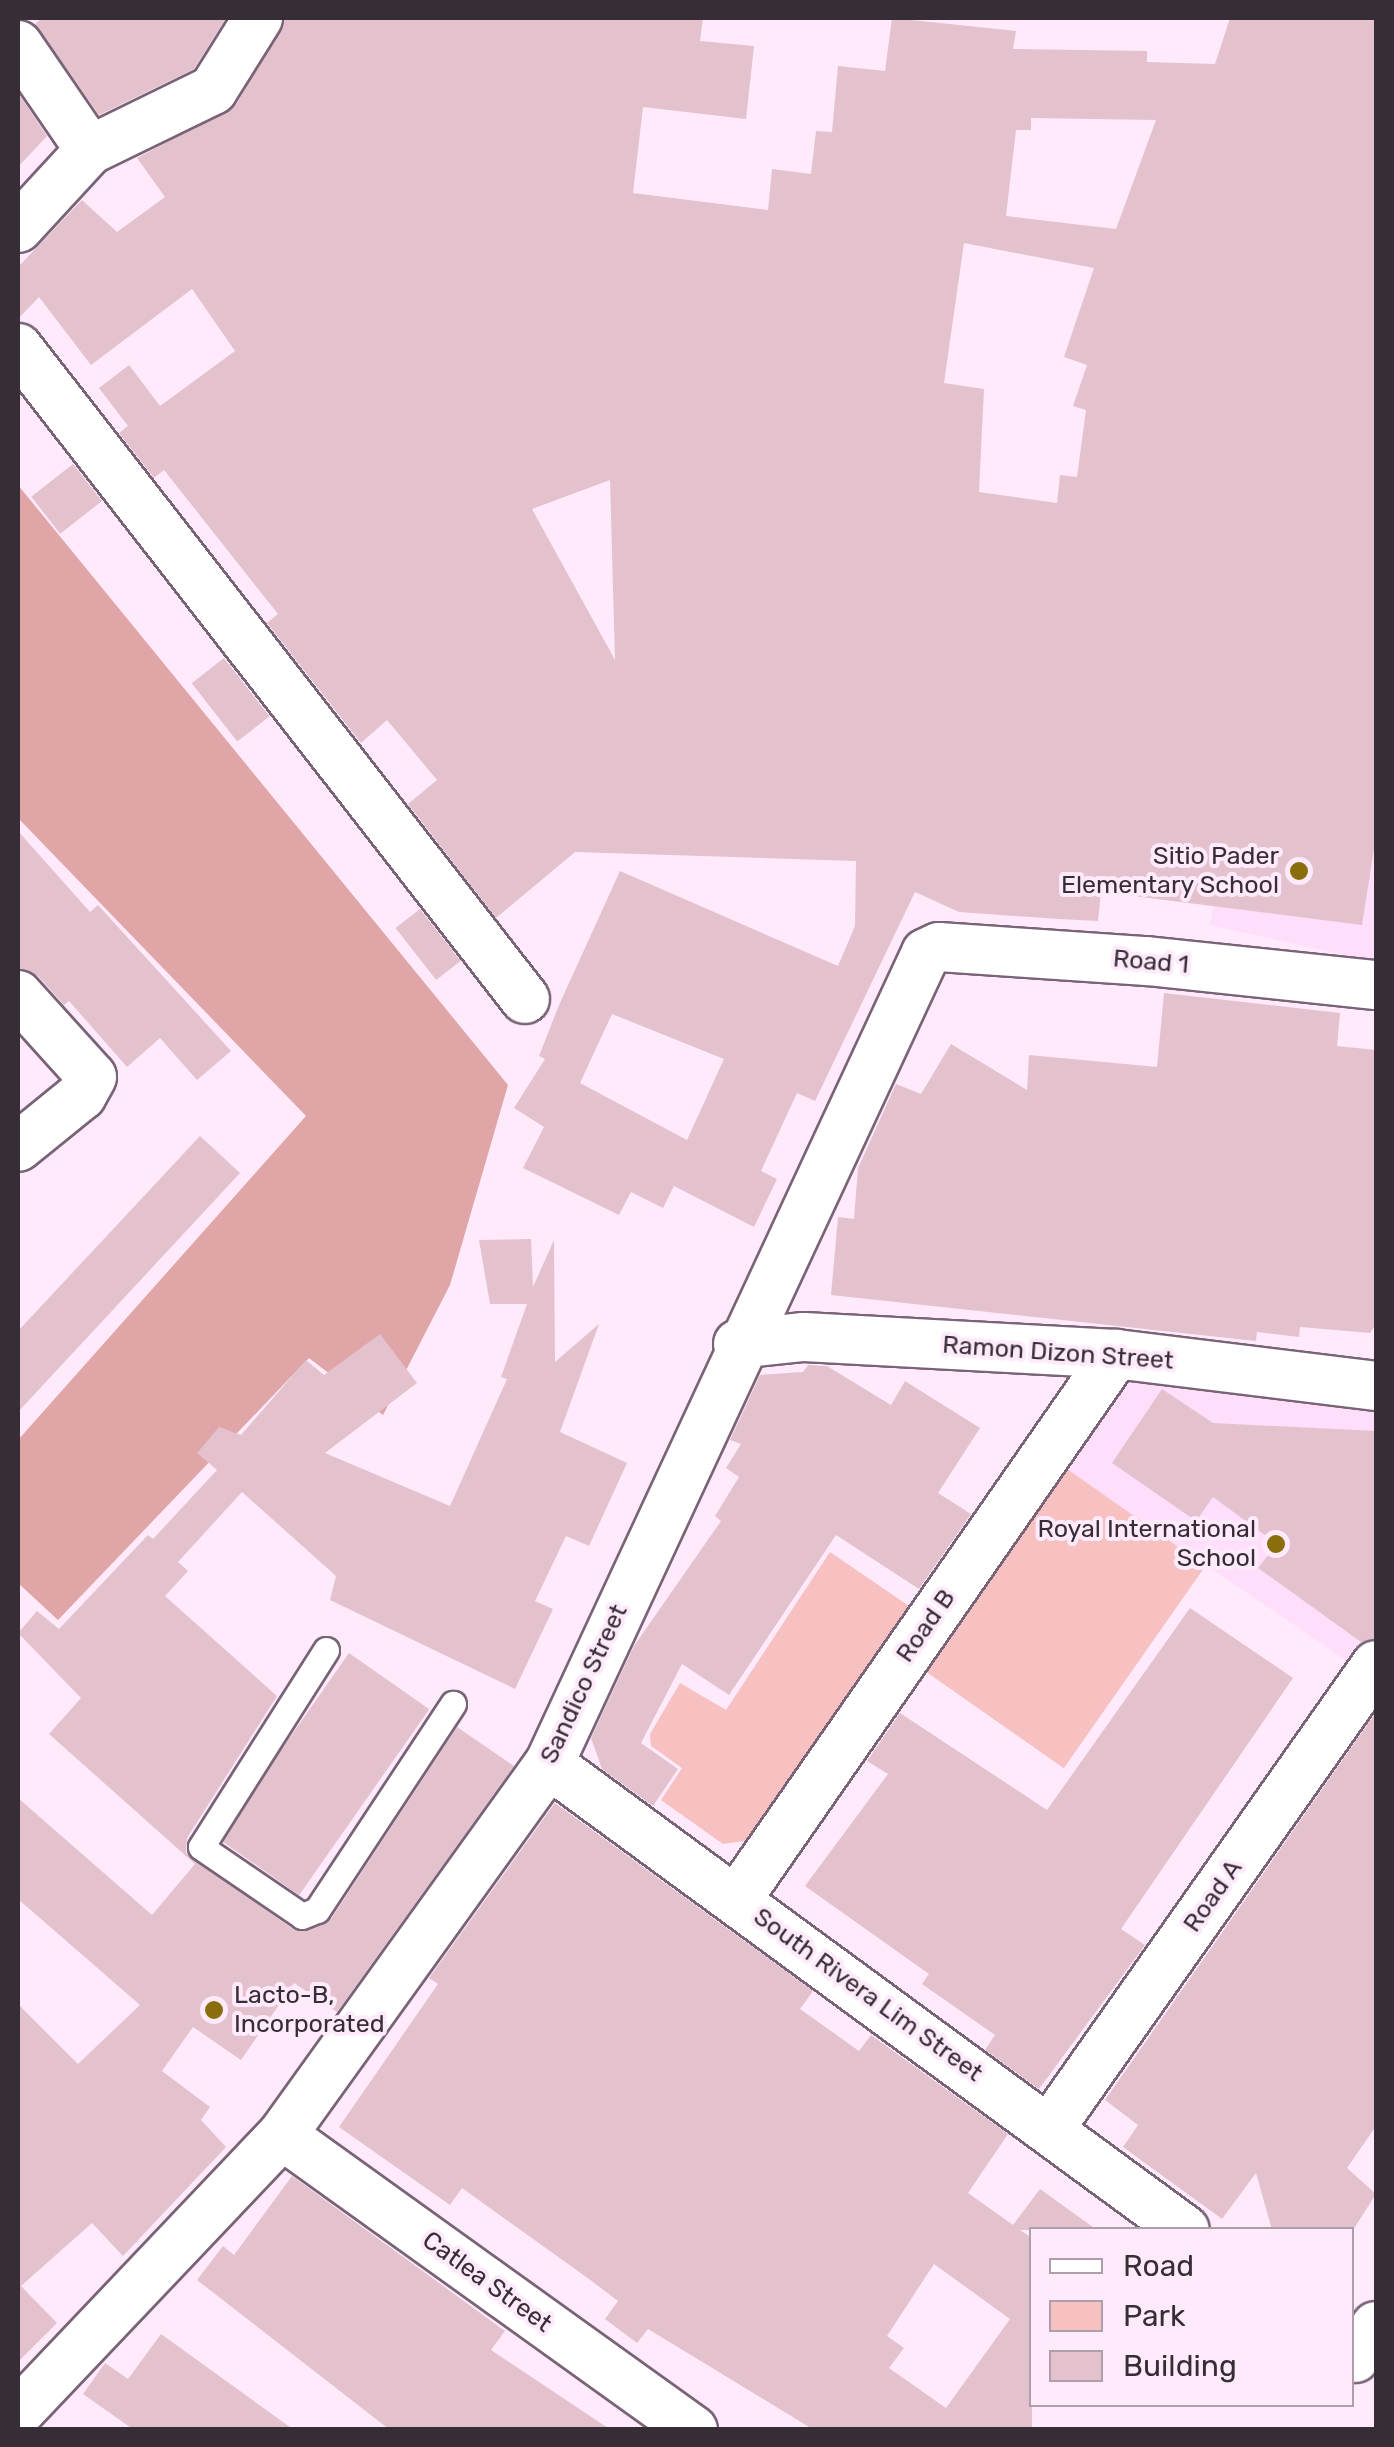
<!DOCTYPE html>
<html>
<head>
<meta charset="utf-8">
<style>
	body { margin:0 }
	#map { position:relative; width:1394px; height:2447px; overflow:hidden; background:#feeafb; font-family:Rubik,sans-serif }
	div>[style] { position:absolute }
	[style*='--x'] { left:calc(var(--x)*1px); top:calc(var(--y)*1px); width:calc(var(--w)*1px); rotate:calc(var(--a)*1deg) }
	.built>* { inset:0; background:#fedefa }
	.green>* { inset:0; background:#f7c0c1; transform-origin:0 0 }
	.forest>* { inset:0; background:#e0a5a6 }
	.building>* { inset:0; background:#e3c2ce; transform-origin:0 0 }
	.roads { filter:drop-shadow(2px 0 #796376) drop-shadow(-2px 0 #796376) drop-shadow(0 2px #796376) drop-shadow(0 -2px #796376) }
	.service>* { height:25px; margin:-12.5px; padding:0 12.5px; transform-origin:12.5px; border-radius:12.5px; background:#fff }
	.minor>* { height:48px; margin:-24px; padding:0 24px; transform-origin:24px; border-radius:24px; background:#fff }
	.dots>* { width:28px; height:28px; translate:-50% -50%; box-sizing:border-box; border:5px solid #feeafb; border-radius:50% }
	span { translate:-50% -50%; white-space:nowrap; text-align:center; line-height:1.15; -webkit-text-stroke:8px #feeafb; paint-order:stroke }
	.poi-label { font-size:25px; color:#372d36 }
	.right { translate:-100% -50%; text-align:right }
	.left { translate:0 -50%; text-align:left }
	.street-label { font-size:25px; color:#372d36 }
	.frame { position:absolute; inset:0; border:20px solid #372d36; pointer-events:none }
	.legend { position:absolute; left:1029px; top:2227px; width:325px; height:180px; box-sizing:border-box; background:#feeafb; border:2px solid #ae9eac; margin:0; padding:12px 18px; list-style:none; font-size:30px; color:#372d36 }
	.legend li { display:flex; align-items:center; gap:20px; height:50px }
	.legend b { width:50px; border:2px solid #ae9eac }
</style>
</head>
<body>
<div id="map">
	<div class="built">
		<div style="clip-path:polygon(1376px 743px,1376px 962px,1210px 925px,1232px 817px,1289px 776px)"></div>
		<div style="clip-path:polygon(1133px 1375px,1376px 1406px,1376px 1618px,1346px 1660px,1065px 1470px)"></div>
	</div>
	<div class="green">
		<div style="left:1067px;top:1469px;width:169px;height:247px;rotate:35deg"></div>
		<div style="clip-path:polygon(830px 1552px,912px 1608px,751px 1840px,723px 1844px,661px 1800px,682px 1768px,651px 1746px,650px 1734px,680px 1683px,726px 1710px)"></div>
	</div>
	<div class="forest">
		<div style="clip-path:polygon(18px 485px,508px 1085px,450px 1285px,383px 1415px,309px 1358px,58px 1620px,18px 1583px,18px 1440px,306px 1116px,18px 818px)"></div>
	</div>
	<div class="building">
		<div style="clip-path:polygon(42px 18px,226px 18px,194px 69px,99px 115px,35px 24px)"></div>
		<div style="clip-path:polygon(evenodd,285px 18px,703px 18px,700px 41px,754px 46px,746px 119px,643px 107px,633px 193px,768px 210px,772px 169px,811px 174px,816px 131px,832px 132px,838px 66px,885px 71px,892px 18px,1016px 31px,1013px 49px,1147px 51px,1147px 62px,1215px 64px,1230px 18px,1376px 18px,1376px 836px,1362px 925px,1101px 892px,1098px 921px,1059px 919px,959px 912px,915px 892px,815px 1101px,797px 1093px,761px 1171px,777px 1179px,754px 1227px,674px 1186px,663px 1208px,631px 1192px,619px 1215px,523px 1168px,544px 1127px,514px 1108px,545px 1059px,539px 1056px,559px 1005px,620px 871px,838px 966px,855px 926px,856px 861px,575px 852px,496px 918px,408px 804px,437px 780px,387px 720px,361px 743px,267px 623px,278px 614px,164px 470px,154px 478px,119px 433px,128px 426px,99px 388px,129px 365px,160px 406px,235px 351px,192px 289px,91px 365px,39px 297px,18px 319px,18px 267px,82px 200px,117px 232px,165px 197px,137px 158px,236px 105px,285px 18px,1031px 118px,1156px 120px,1116px 229px,1006px 216px,1016px 130px,1031px 130px,1031px 118px,285px 18px,964px 243px,1094px 268px,1064px 357px,1087px 365px,1073px 406px,1086px 410px,1077px 477px,1060px 475px,1057px 503px,979px 492px,984px 389px,944px 383px,964px 243px,285px 18px,610px 480px,615px 660px,532px 509px,610px 480px,285px 18px,612px 1014px,724px 1059px,687px 1140px,580px 1083px,612px 1014px)"></div>
		<div style="clip-path:polygon(18px 93px,47px 136px,18px 167px)"></div>
		<div style="left:73px;top:464px;width:47px;height:53px;rotate:52deg"></div>
		<div style="left:224px;top:658px;width:74px;height:41px;rotate:52deg"></div>
		<div style="clip-path:polygon(18px 831px,90px 912px,98px 905px,231px 1051px,197px 1080px,160px 1038px,127px 1067px,69px 1001px,64px 1005px,38px 976px,18px 968px)"></div>
		<div style="left:420px;top:909px;width:66px;height:31px;rotate:52deg"></div>
		<div style="clip-path:polygon(1164px 993px,1340px 1013px,1337px 1046px,1376px 1050px,1376px 1324px,1370px 1333px,1300px 1327px,1299px 1337px,1257px 1332px,1256px 1341px,831px 1295px,838px 1217px,854px 1219px,858px 1168px,896px 1084px,921px 1094px,951px 1044px,1027px 1090px,1029px 1055px,1157px 1067px)"></div>
		<div style="clip-path:polygon(200px 1136px,240px 1173px,18px 1412px,18px 1331px)"></div>
		<div style="clip-path:polygon(531px 1239px,533px 1287px,554px 1240px,555px 1362px,599px 1324px,560px 1432px,627px 1463px,589px 1546px,566px 1536px,535px 1601px,553px 1609px,515px 1689px,330px 1600px,336px 1576px,242px 1492px,178px 1562px,188px 1571px,165px 1596px,277px 1696px,187px 1838px,186px 1853px,294px 1930px,331px 1919px,457px 1727px,514px 1766px,337px 2012px,294px 1983px,241px 2060px,193px 2027px,162px 2071px,210px 2107px,201px 2120px,226px 2147px,123px 2256px,92px 2223px,21px 2286px,57px 2323px,18px 2362px,18px 2004px,78px 2064px,140px 2005px,18px 1899px,18px 1798px,152px 1915px,195px 1864px,49px 1734px,81px 1698px,18px 1633px,37px 1611px,59px 1629px,148px 1535px,153px 1539px,217px 1470px,197px 1453px,219px 1427px,241px 1435px,306px 1360px,324px 1375px,380px 1334px,417px 1383px,325px 1453px,450px 1506px,507px 1379px,501px 1377px,527px 1304px,490px 1304px,479px 1240px)"></div>
		<div style="clip-path:polygon(808px 1365px,827px 1366px,891px 1405px,905px 1381px,980px 1428px,938px 1493px,971px 1514px,919px 1589px,836px 1535px,729px 1695px,682px 1664px,641px 1743px,678px 1769px,653px 1806px,602px 1769px,591px 1738px,634px 1646px,721px 1521px,715px 1516px,739px 1477px,726px 1468px,741px 1444px,730px 1440px,760px 1375px,803px 1372px)"></div>
		<div style="clip-path:polygon(1162px 1389px,1213px 1423px,1376px 1431px,1376px 1638px,1361px 1642px,1258px 1568px,1277px 1544px,1213px 1497px,1196px 1521px,1112px 1463px)"></div>
		<div style="clip-path:polygon(1190px 1608px,1293px 1678px,1121px 1929px,1145px 1945px,1039px 2089px,985px 2050px,995px 2035px,922px 1984px,929px 1974px,805px 1886px,888px 1774px,867px 1761px,900px 1713px,1047px 1810px)"></div>
		<div style="left:349px;top:1653px;width:98px;height:227px;rotate:35deg"></div>
		<div style="clip-path:polygon(1376px 1712px,1376px 2126px,1347px 2168px,1376px 2194px,1353px 2230px,1272px 2230px,1256px 2173px,1222px 2219px,1123px 2147px,1138px 2125px,1105px 2100px)"></div>
		<div style="clip-path:polygon(evenodd,555px 1803px,813px 1991px,800px 2009px,859px 2051px,871px 2035px,1008px 2134px,968px 2193px,1013px 2225px,1040px 2189px,1097px 2230px,1020px 2230px,1032px 2238px,1032px 2430px,814px 2430px,648px 2329px,637px 2343px,605px 2319px,618px 2301px,589px 2279px,462px 2188px,450px 2205px,339px 2127px,438px 1984px,429px 1978px,555px 1803px,934px 2264px,1010px 2319px,946px 2408px,889px 2368px,904px 2348px,887px 2336px,934px 2264px)"></div>
		<div style="clip-path:polygon(292px 2176px,505px 2331px,491px 2350px,611px 2430px,390px 2430px,197px 2280px,223px 2246px,234px 2255px)"></div>
		<div style="clip-path:polygon(161px 2334px,294px 2430px,134px 2430px,83px 2394px,105px 2363px,128px 2379px)"></div>
	</div>
	<div class="roads">
		<div class="service">
			<div style="--x:326;--y:1650;--w:233;--a:122.4"></div>
			<div style="--x:201;--y:1847;--w:122;--a:34.3"></div>
			<div style="--x:302;--y:1916;--w:16;--a:-22"></div>
			<div style="--x:317;--y:1910;--w:247;--a:-56.6"></div>
		</div>
		<div class="minor">
			<div style="--x:18;--y:45;--w:127;--a:55.6"></div>
			<div style="--x:18;--y:228;--w:106;--a:-47.3"></div>
			<div style="--x:90;--y:150;--w:137;--a:-26"></div>
			<div style="--x:213;--y:90;--w:85;--a:-58"></div>
			<div style="--x:18;--y:348;--w:825;--a:52.09"></div>
			<div style="--x:18;--y:995;--w:110;--a:47.9"></div>
			<div style="--x:92;--y:1077;--w:21;--a:119"></div>
			<div style="--x:82;--y:1095;--w:82;--a:140.9"></div>
			<div style="--x:738;--y:1344;--w:66;--a:-6.1"></div>
			<div style="--x:804;--y:1337;--w:312;--a:3.1"></div>
			<div style="--x:1116;--y:1354;--w:262;--a:7"></div>
			<div style="--x:549;--y:1764;--w:788;--a:36.23"></div>
			<div style="--x:737;--y:1899;--w:664;--a:-55.18"></div>
			<div style="--x:1050;--y:2128;--w:566;--a:-54.85"></div>
			<div style="--x:282;--y:2135;--w:506;--a:35.67"></div>
			<div style="--x:1355;--y:2358;--w:38;--a:-57"></div>
			<div style="--x:18;--y:2413;--w:383;--a:-46.5"></div>
			<div style="--x:282;--y:2135;--w:457;--a:-54.3"></div>
			<div style="--x:549;--y:1764;--w:894;--a:-65.07"></div>
			<div style="--x:926;--y:953;--w:14;--a:-25"></div>
			<div style="--x:939;--y:947;--w:208;--a:3.9"></div>
			<div style="--x:1147;--y:961;--w:230;--a:6"></div>
		</div>
	</div>
	<div class="dots">
		<div style="left:1299px;top:871px;background:#8a6d0d"></div>
		<div style="left:1276px;top:1544px;background:#8a6d0d"></div>
		<div style="left:214px;top:2010px;background:#8a6d0d"></div>
	</div>
	<div class="poi-label">
		<span class="right" style="left:1279px;top:871px">Sitio Pader<br>Elementary School</span>
		<span class="right" style="left:1256px;top:1544px">Royal International<br>School</span>
		<span class="left" style="left:234px;top:2010px">Lacto-B,<br>Incorporated</span>
	</div>
	<div class="street-label">
		<span style="left:1151px;top:962px;rotate:5deg">Road 1</span>
		<span style="left:1058px;top:1353px;rotate:4deg">Ramon Dizon Street</span>
		<span style="left:926px;top:1626px;rotate:-55deg">Road B</span>
		<span style="left:584px;top:1684px;rotate:-65deg">Sandico Street</span>
		<span style="left:1213px;top:1896px;rotate:-55deg">Road A</span>
		<span style="left:868px;top:1995px;rotate:36deg">South Rivera Lim Street</span>
		<span style="left:487px;top:2282px;rotate:36deg">Catlea Street</span>
	</div>
	<div class="frame"></div>
	<ul class="legend">
	<li><b style="height:12px;background:#fff"></b>Road</li>
	<li><b style="height:28px;background:#f7c0c1"></b>Park</li>
	<li><b style="height:28px;background:#e3c2ce"></b>Building</li>
	</ul>
</div>
</body>
</html>
